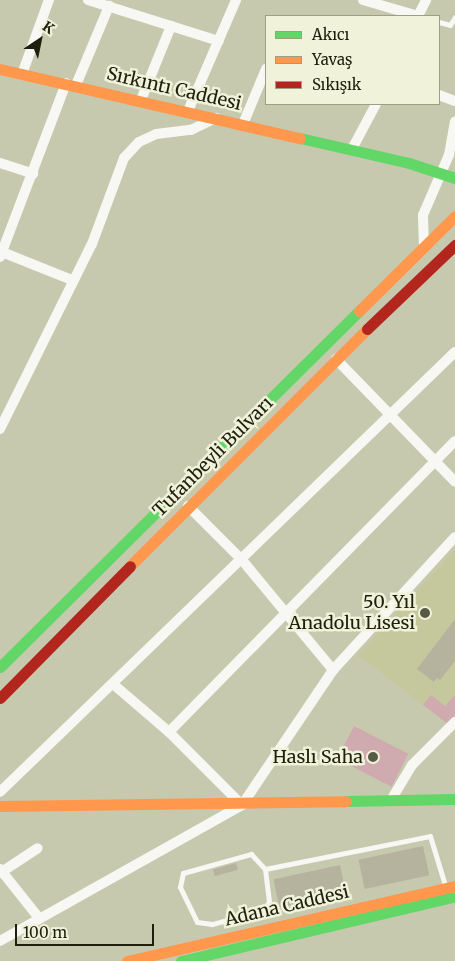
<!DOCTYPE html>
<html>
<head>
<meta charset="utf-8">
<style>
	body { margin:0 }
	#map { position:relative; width:455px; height:961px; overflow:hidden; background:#c7c9ae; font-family:Merriweather,serif }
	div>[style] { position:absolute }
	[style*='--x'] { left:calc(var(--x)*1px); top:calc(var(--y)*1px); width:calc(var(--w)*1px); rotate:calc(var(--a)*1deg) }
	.built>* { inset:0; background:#c5c89d }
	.green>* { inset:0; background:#cfabaf; transform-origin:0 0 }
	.building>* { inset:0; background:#b5b39e; transform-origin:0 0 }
	.lane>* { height:5px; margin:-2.5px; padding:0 2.5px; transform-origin:2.5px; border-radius:2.5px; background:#f7f7f3 }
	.street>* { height:10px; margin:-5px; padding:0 5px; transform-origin:5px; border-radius:5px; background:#f7f7f3 }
	.fast>* { height:11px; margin:-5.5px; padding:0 5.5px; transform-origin:5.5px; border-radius:5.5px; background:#63d668 }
	.slow>* { height:11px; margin:-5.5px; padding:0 5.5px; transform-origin:5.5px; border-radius:5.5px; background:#ff974d }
	.jam>* { height:11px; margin:-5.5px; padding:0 5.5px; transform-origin:5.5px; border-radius:5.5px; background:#b3261e }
	.dots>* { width:14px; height:14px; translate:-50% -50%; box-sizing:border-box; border:2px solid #f0f2da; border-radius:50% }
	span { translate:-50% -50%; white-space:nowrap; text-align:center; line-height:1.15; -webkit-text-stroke:5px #f0f2da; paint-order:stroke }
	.street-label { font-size:18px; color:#1e1f0c }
	.poi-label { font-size:18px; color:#1e1f0c }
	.right { translate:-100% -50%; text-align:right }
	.legend { position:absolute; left:265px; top:15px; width:175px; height:90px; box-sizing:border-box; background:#f0f2da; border:1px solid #9c9e88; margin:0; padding:6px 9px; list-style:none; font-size:15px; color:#1e1f0c }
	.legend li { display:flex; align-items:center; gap:10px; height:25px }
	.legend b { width:25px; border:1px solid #9c9e88 }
	.north { position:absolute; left:15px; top:15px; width:50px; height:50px; -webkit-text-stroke:4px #f0f2da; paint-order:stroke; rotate:34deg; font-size:14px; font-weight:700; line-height:20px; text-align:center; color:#1e1f0c }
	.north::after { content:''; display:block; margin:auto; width:18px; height:22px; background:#1e1f0c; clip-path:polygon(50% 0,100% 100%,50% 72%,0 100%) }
	.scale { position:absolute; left:15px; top:924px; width:139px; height:22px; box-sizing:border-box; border:2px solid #1e1f0c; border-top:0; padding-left:6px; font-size:15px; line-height:18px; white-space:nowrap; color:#1e1f0c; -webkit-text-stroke:4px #f0f2da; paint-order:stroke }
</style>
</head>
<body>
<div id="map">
	<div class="built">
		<div style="clip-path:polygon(455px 550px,455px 716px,448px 724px,358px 655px)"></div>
	</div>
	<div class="green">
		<div style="clip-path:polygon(431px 695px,445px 706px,455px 695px,455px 716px,448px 724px,423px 705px)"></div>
		<div style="left:354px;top:726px;width:61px;height:37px;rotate:27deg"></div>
	</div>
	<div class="building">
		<div style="clip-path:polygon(455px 619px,455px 661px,440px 680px,437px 678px,434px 682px,417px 669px)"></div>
		<div style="left:423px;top:846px;width:30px;height:66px;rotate:78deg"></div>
		<div style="left:236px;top:863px;width:7px;height:24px;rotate:74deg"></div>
		<div style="left:340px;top:865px;width:29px;height:68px;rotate:78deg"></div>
	</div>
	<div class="lane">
		<div style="--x:439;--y:22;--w:11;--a:15"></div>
		<div style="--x:450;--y:25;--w:9;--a:-58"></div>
		<div style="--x:251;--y:854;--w:21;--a:47"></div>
		<div style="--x:265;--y:869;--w:33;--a:83"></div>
		<div style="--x:269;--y:902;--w:10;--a:127"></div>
		<div style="--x:263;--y:910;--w:53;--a:164.6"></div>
		<div style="--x:212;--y:924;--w:15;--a:-172"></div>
		<div style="--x:197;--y:922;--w:39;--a:-116"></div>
		<div style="--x:180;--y:887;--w:14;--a:-78"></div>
		<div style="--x:183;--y:873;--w:71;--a:-15.6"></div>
		<div style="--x:265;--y:869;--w:168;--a:-11.3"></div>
		<div style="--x:430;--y:836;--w:51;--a:73"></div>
	</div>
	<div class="street">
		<div style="--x:88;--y:0;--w:137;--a:17.4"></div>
		<div style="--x:363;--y:0;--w:57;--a:16.2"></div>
		<div style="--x:418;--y:16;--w:18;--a:-63"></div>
		<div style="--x:22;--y:74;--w:79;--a:-70"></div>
		<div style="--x:76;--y:85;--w:86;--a:-67.3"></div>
		<div style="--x:439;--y:95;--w:17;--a:21"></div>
		<div style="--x:141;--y:100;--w:80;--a:-67.9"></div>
		<div style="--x:188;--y:111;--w:121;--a:-66.6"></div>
		<div style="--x:243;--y:124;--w:60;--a:-67.3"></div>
		<div style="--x:352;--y:149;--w:51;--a:-61.9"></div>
		<div style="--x:0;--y:163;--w:35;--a:18"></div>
		<div style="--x:424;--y:246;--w:31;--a:-92"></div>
		<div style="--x:423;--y:215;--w:65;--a:-66.6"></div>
		<div style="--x:449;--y:155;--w:34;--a:-80"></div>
		<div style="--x:2;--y:252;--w:75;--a:21.8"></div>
		<div style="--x:0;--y:257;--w:186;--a:-69.2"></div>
		<div style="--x:336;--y:359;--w:171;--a:45.9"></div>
		<div style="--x:0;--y:429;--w:207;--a:-63.6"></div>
		<div style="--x:92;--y:244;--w:92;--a:-69.6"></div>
		<div style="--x:124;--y:158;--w:22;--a:-47"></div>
		<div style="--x:139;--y:142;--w:19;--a:-25"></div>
		<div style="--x:156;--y:134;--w:35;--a:-7"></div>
		<div style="--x:191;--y:130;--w:28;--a:-26"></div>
		<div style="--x:188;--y:506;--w:76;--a:45"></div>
		<div style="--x:242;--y:560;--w:143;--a:50.4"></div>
		<div style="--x:113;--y:684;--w:74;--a:40.6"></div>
		<div style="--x:169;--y:732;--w:100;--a:45"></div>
		<div style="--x:169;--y:732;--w:408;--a:-45.5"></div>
		<div style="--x:0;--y:792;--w:633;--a:-44.04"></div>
		<div style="--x:391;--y:800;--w:41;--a:-59"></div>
		<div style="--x:412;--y:765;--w:61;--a:-45"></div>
		<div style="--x:0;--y:869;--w:63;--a:51.5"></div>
		<div style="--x:0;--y:873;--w:45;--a:-33.3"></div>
		<div style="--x:0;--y:941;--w:278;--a:-29.3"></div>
		<div style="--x:242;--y:805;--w:163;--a:-56"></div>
		<div style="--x:333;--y:670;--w:180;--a:-47.5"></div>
	</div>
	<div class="fast">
		<div style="--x:300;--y:138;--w:112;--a:12.9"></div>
		<div style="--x:409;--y:163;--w:48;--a:18.1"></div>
		<div style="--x:0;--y:667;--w:506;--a:-44.76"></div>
		<div style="--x:346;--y:801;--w:109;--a:-1.1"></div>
		<div style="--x:181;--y:961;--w:278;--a:-13.3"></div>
	</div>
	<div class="slow">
		<div style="--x:0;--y:69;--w:308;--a:13"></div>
		<div style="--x:359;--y:311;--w:135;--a:-44.7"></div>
		<div style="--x:130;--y:566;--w:335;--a:-45"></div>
		<div style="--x:0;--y:806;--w:346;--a:-0.8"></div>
		<div style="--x:127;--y:961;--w:336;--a:-12.9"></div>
	</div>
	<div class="jam">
		<div style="--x:367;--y:329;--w:122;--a:-43.7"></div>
		<div style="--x:0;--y:698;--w:185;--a:-45.4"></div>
	</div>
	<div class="dots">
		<div style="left:425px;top:613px;background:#595a45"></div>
		<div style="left:373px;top:757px;background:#595a45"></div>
	</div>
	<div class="street-label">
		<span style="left:174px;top:89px;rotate:13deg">Sırkıntı Caddesi</span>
		<span style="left:213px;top:457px;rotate:-45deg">Tufanbeyli Bulvarı</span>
		<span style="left:287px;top:906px;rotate:-13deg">Adana Caddesi</span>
	</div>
	<div class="poi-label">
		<span class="right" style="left:415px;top:613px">50. Yıl<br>Anadolu Lisesi</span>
		<span class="right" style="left:363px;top:757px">Haslı Saha</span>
	</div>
	<ul class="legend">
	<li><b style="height:6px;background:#63d668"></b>Akıcı</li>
	<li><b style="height:6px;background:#ff974d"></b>Yavaş</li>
	<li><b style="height:6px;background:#b3261e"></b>Sıkışık</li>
	</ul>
	<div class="north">K</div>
	<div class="scale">100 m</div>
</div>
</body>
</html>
